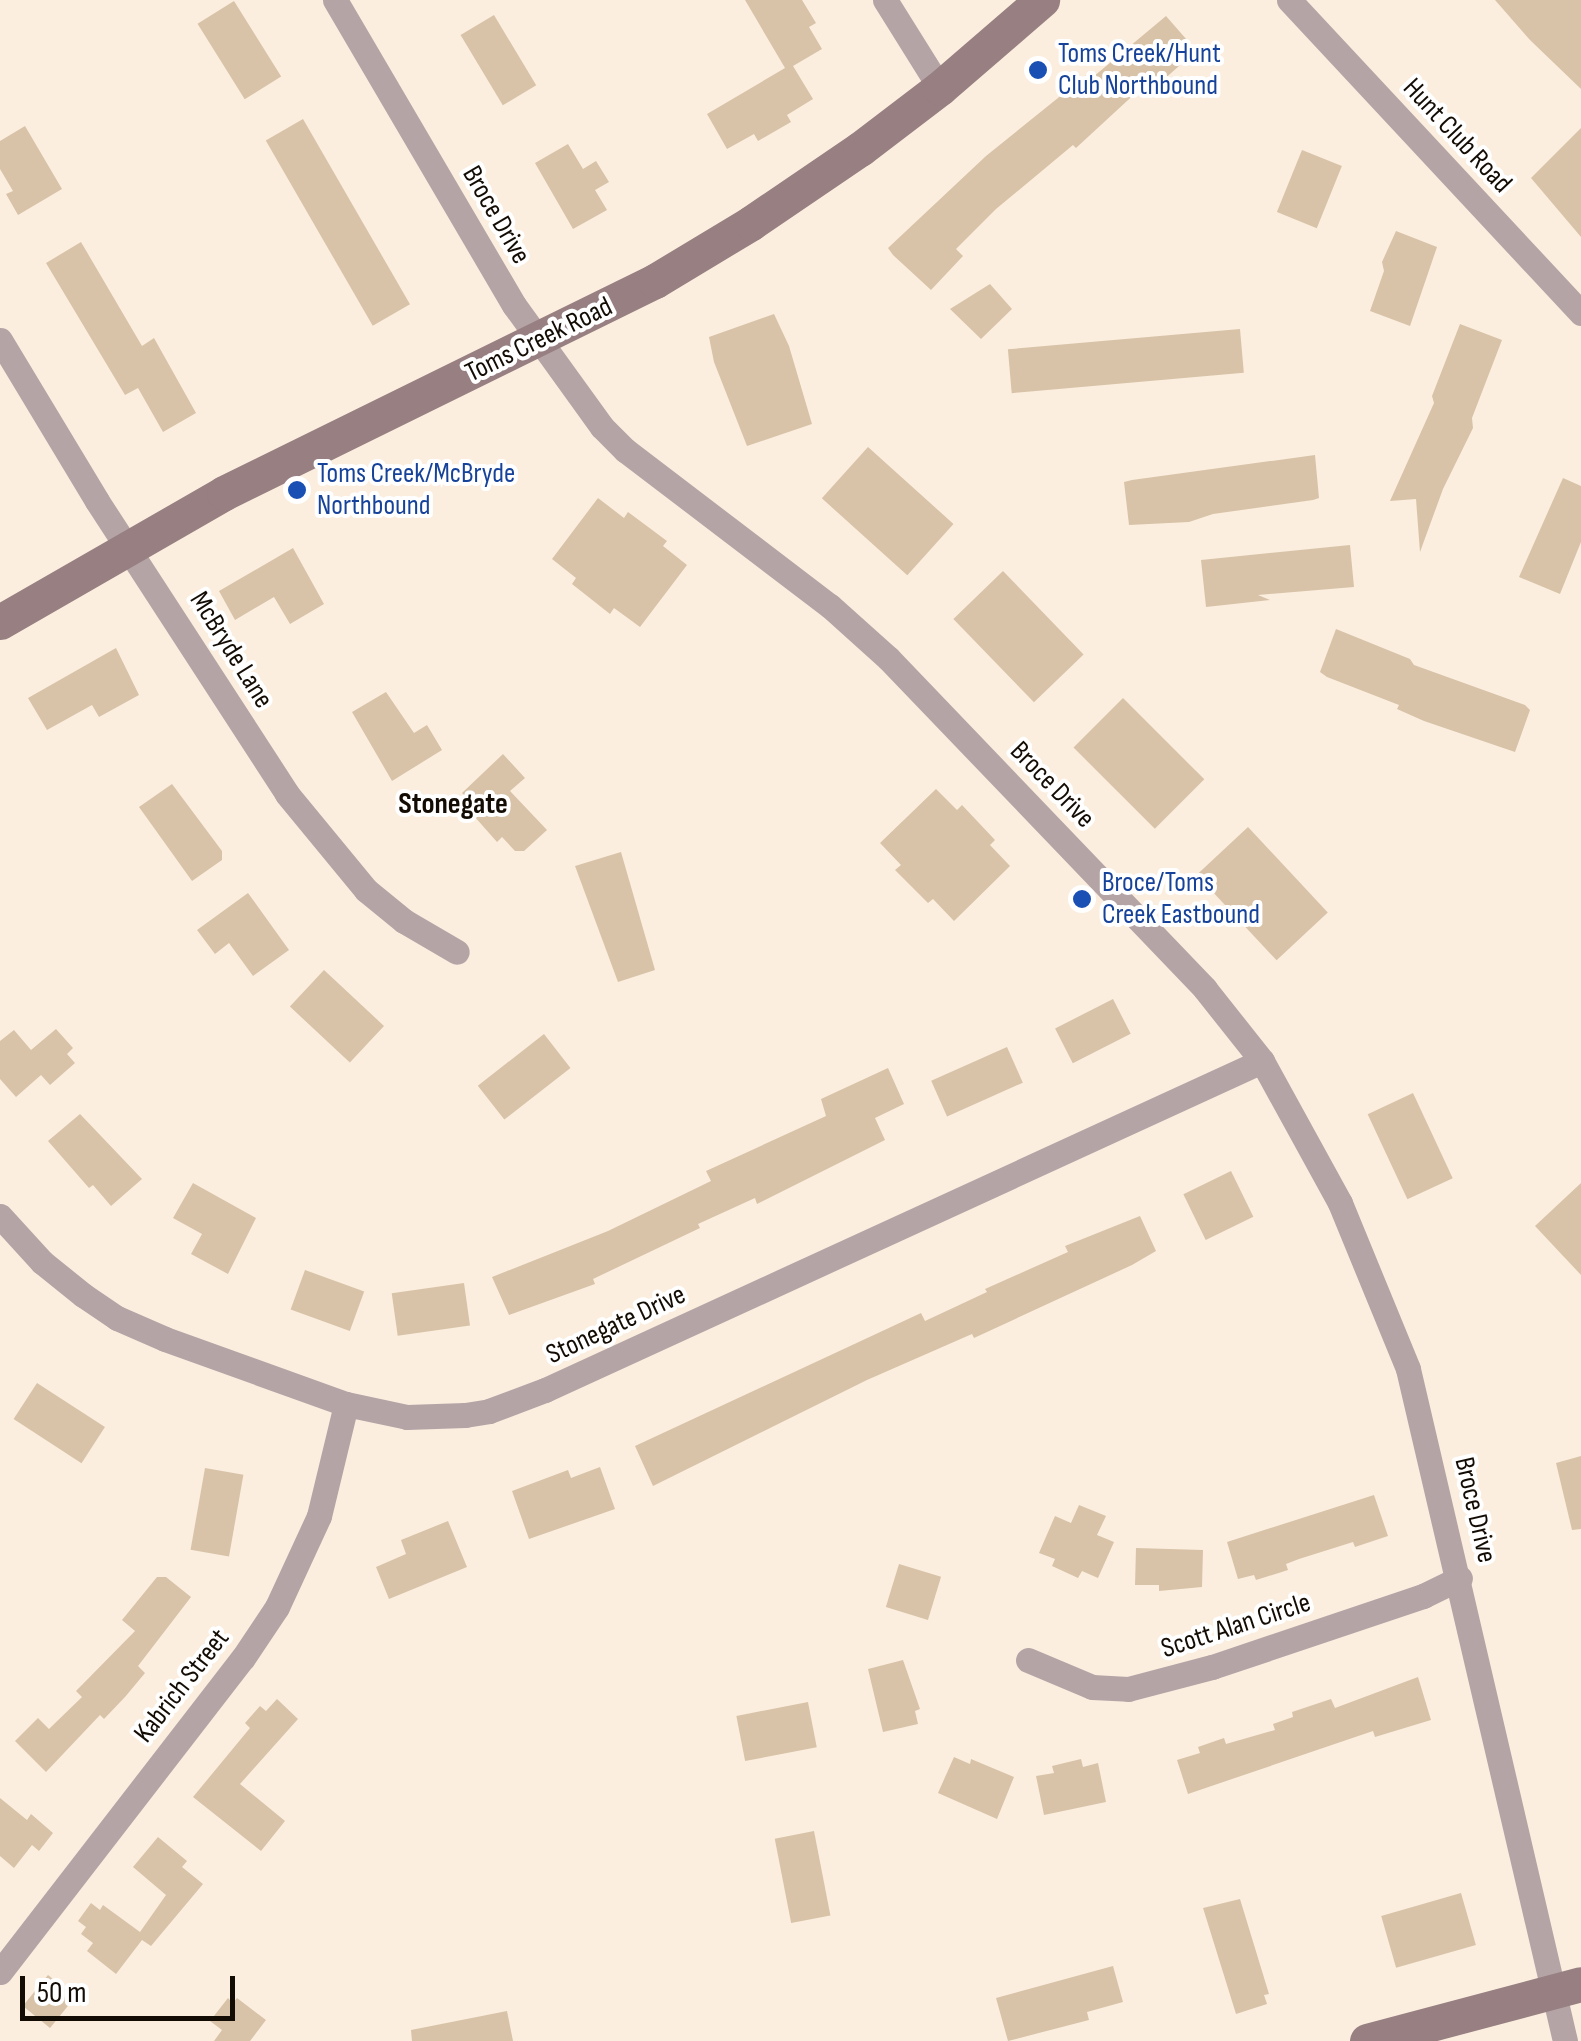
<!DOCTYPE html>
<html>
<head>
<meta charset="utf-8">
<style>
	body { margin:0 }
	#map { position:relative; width:1581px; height:2041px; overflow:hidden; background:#fbeede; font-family:"Sofia Sans Condensed",sans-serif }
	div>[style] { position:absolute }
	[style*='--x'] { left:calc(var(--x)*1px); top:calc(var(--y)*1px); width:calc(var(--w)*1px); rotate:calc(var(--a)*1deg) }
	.building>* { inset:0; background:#d8c3a8; transform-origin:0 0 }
	.street>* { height:25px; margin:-12.5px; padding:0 12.5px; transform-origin:12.5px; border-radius:12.5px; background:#b5a4a6 }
	.secondary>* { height:35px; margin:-17.5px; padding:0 17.5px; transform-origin:17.5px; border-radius:17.5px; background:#977f82 }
	.dots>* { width:28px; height:28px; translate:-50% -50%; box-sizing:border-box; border:5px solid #fff; border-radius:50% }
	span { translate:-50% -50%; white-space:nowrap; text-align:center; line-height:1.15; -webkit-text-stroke:8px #fff; paint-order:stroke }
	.transit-label { font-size:28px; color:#164399 }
	.left { translate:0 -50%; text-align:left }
	.street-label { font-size:28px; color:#130c04 }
	.neighbourhood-label { font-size:30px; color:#130c04; font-weight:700 }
	.scale { position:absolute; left:20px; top:1976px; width:215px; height:45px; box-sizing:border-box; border:5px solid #130c04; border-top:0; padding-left:12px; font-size:30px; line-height:35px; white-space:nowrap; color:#130c04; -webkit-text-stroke:8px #fff; paint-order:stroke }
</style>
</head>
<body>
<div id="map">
	<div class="building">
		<div style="clip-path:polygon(745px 0,802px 0,816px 23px,809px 27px,822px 49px,793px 66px,813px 99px,787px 115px,791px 122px,758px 141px,754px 134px,727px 149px,707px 114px,785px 68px)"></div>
		<div style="clip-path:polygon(1495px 0,1581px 0,1581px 89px,1530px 40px)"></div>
		<div style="left:234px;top:1px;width:89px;height:43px;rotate:58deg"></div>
		<div style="left:494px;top:15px;width:82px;height:39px;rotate:59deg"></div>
		<div style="clip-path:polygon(1166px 16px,1194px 48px,1188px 58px,1152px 90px,1144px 93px,1140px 89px,1076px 148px,1073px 145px,996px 209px,956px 249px,963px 256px,931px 290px,893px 255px,888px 248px,986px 156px,1089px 73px,1093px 77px)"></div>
		<div style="left:303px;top:119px;width:214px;height:43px;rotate:60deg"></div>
		<div style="clip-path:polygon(25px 126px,62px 189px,18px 215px,6px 194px,13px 191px,0 169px,0 141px)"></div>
		<div style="clip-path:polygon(1581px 128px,1581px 237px,1531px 178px)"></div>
		<div style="clip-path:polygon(568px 144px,583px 169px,596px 161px,609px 182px,595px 190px,607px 210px,573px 229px,535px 163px)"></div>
		<div style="left:1302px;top:150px;width:43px;height:67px;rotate:22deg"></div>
		<div style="clip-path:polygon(1396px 231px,1437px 247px,1410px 326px,1370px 311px,1384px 271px,1382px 262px)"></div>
		<div style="clip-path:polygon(81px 242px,142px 346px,154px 338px,196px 413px,163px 432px,138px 388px,125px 395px,46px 263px)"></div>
		<div style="clip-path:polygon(990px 284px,1012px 309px,981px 339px,950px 309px)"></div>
		<div style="clip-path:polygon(774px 314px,789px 346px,812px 424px,747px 446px,714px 362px,709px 337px)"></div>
		<div style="clip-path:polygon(1460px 324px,1502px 340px,1472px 418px,1473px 428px,1443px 489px,1420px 552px,1416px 499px,1390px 501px,1434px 403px,1432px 396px)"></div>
		<div style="left:1240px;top:329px;width:44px;height:233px;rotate:85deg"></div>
		<div style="left:868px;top:447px;width:115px;height:69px;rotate:42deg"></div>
		<div style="clip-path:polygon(1315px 455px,1319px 498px,1313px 500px,1213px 514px,1189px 522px,1129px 525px,1124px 482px,1132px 480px)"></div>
		<div style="clip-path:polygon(1563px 478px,1581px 486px,1581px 542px,1560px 594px,1519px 577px)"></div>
		<div style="clip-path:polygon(598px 498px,624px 518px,628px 512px,667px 541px,663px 546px,687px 565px,640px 627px,614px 608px,610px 614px,572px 584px,576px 578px,552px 559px)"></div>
		<div style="clip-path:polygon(1350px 545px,1354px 587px,1258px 595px,1270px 600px,1206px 607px,1201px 560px)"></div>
		<div style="clip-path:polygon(293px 548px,324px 604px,290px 624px,274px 597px,235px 620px,219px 591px)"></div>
		<div style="left:1003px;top:571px;width:116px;height:69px;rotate:46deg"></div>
		<div style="clip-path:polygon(1336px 629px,1410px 659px,1414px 665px,1525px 705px,1530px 710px,1515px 752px,1424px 721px,1397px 709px,1399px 705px,1327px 677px,1320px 672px)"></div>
		<div style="clip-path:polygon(116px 648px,139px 695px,99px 717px,92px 705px,47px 730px,28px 698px)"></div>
		<div style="clip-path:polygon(386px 692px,414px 733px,427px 725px,442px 750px,392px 781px,352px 712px)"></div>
		<div style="left:1123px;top:698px;width:115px;height:70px;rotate:45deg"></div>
		<div style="clip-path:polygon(503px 754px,525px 778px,510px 791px,547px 830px,524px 851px,515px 851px,502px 837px,497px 842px,474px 816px,479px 812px,462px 793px)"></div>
		<div style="clip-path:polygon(172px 784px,222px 851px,222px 860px,192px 881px,139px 807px)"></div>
		<div style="clip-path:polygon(936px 789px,957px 810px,962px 805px,995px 840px,990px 845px,1010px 866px,954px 921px,933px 899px,928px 903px,895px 870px,901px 865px,880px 843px)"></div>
		<div style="left:1248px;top:827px;width:117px;height:70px;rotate:47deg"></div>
		<div style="clip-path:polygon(621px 852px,655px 970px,618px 982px,575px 866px)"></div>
		<div style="clip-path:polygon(248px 893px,289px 950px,253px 976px,229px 943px,215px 954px,197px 930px)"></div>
		<div style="left:324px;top:970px;width:82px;height:50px;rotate:43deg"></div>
		<div style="left:1113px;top:999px;width:39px;height:65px;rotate:63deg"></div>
		<div style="clip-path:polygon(56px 1029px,73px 1048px,67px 1054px,75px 1063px,50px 1085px,41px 1075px,16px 1097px,0 1079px,0 1041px,14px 1030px,31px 1050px)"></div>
		<div style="left:544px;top:1034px;width:43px;height:84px;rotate:52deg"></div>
		<div style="left:1007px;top:1047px;width:39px;height:83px;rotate:66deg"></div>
		<div style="clip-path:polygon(888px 1068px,904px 1104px,875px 1118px,885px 1140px,757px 1204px,755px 1198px,698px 1224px,700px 1228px,593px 1279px,595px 1284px,509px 1315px,492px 1277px,608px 1231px,711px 1181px,706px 1171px,826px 1116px,821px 1099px)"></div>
		<div style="left:1413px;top:1093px;width:94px;height:50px;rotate:65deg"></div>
		<div style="clip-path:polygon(80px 1114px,142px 1179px,111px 1206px,93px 1185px,89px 1188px,48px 1141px)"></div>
		<div style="left:1231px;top:1171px;width:51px;height:53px;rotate:64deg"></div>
		<div style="clip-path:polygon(193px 1183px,256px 1218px,228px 1274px,191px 1254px,202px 1234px,173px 1218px)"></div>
		<div style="clip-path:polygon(1581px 1183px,1581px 1275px,1535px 1226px)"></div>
		<div style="clip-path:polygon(1140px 1216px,1156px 1251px,1132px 1265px,974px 1338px,972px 1334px,867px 1380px,653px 1486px,635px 1446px,921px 1313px,925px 1321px,987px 1292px,985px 1289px,1068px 1252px,1065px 1246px)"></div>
		<div style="left:305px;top:1270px;width:63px;height:42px;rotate:20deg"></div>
		<div style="left:464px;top:1283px;width:43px;height:73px;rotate:82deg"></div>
		<div style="left:37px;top:1383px;width:81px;height:43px;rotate:33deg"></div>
		<div style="clip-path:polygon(1581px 1456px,1581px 1529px,1572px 1530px,1556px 1463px)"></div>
		<div style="clip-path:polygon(600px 1467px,615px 1509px,529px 1539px,512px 1491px,568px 1470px,571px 1478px)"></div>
		<div style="left:205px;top:1468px;width:39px;height:83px;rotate:10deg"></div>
		<div style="clip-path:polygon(1374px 1495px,1388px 1536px,1355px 1547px,1353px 1542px,1299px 1559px,1286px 1564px,1288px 1570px,1256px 1580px,1254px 1575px,1238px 1579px,1227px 1542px)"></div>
		<div style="clip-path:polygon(1079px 1505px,1106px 1516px,1097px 1535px,1114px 1542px,1098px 1578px,1082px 1571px,1078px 1578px,1052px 1566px,1055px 1559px,1039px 1553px,1055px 1516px,1071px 1523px)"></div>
		<div style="clip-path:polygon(448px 1521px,467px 1567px,389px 1599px,376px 1567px,406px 1554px,401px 1540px)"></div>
		<div style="clip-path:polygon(1136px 1548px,1203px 1550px,1202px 1587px,1159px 1591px,1159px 1585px,1135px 1585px)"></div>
		<div style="left:899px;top:1564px;width:44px;height:45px;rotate:17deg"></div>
		<div style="clip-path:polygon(157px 1577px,166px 1577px,191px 1597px,138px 1666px,145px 1673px,125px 1697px,104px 1719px,100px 1715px,46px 1772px,15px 1741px,38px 1718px,49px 1729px,82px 1697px,76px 1691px,135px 1631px,122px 1620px)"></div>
		<div style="clip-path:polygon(903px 1660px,920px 1709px,915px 1711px,918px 1724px,883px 1732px,868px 1669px)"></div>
		<div style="clip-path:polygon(1418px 1677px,1431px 1720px,1375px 1737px,1373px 1731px,1188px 1794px,1177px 1760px,1200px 1753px,1198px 1747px,1224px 1738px,1226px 1744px,1275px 1730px,1273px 1724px,1293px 1717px,1292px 1712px,1331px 1699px,1335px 1708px)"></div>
		<div style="clip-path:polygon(277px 1699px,298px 1719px,240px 1784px,285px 1821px,261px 1851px,193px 1797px,250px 1728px,245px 1723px,260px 1706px,266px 1711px)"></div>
		<div style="left:808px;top:1702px;width:46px;height:73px;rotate:79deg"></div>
		<div style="clip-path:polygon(954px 1757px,970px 1764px,971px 1759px,1014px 1777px,997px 1819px,938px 1793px)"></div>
		<div style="clip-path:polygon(1081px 1759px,1083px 1767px,1098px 1763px,1106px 1802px,1044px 1815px,1036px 1776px,1054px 1773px,1052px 1766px)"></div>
		<div style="clip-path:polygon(0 1798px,27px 1820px,31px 1814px,53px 1833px,39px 1851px,32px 1845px,14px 1868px,0 1856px)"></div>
		<div style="left:814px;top:1831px;width:86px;height:40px;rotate:79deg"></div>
		<div style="clip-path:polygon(158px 1837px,187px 1861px,182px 1867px,203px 1884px,151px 1946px,142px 1940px,116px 1974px,87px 1951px,93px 1943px,81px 1934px,86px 1927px,78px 1921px,91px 1903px,100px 1910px,103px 1905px,140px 1932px,166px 1895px,133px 1867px)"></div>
		<div style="left:1461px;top:1893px;width:54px;height:83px;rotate:74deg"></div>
		<div style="clip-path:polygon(1240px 1899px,1269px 1994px,1264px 1995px,1267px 2004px,1236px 2014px,1203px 1908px)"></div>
		<div style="clip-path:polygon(1113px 1966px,1123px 2002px,1087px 2012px,1089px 2020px,1008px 2041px,996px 1998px)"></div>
		<div style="left:48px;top:1975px;width:35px;height:40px;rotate:39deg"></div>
		<div style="clip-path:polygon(228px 1998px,233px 2003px,237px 1998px,266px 2020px,250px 2041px,214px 2041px,222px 2030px,210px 2021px)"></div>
		<div style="clip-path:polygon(507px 2011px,513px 2041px,412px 2041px,411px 2030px)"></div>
	</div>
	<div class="street">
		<div style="--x:335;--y:0;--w:354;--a:59.6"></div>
		<div style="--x:514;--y:305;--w:150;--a:54.2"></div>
		<div style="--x:602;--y:427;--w:33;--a:45"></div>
		<div style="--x:625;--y:450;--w:258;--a:37.3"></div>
		<div style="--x:830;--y:606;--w:78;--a:41.9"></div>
		<div style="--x:888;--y:658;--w:458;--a:46.2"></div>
		<div style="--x:1205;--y:989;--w:92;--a:51.6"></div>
		<div style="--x:1262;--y:1061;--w:162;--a:61.2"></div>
		<div style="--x:1340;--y:1203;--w:179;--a:67.7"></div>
		<div style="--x:1408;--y:1369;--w:690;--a:76.85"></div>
		<div style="--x:885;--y:0;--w:104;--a:58"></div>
		<div style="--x:1289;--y:0;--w:428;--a:47"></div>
		<div style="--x:0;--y:340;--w:188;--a:58.9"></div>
		<div style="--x:97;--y:501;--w:349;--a:57"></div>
		<div style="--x:287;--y:794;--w:124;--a:50.5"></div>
		<div style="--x:366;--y:890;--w:49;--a:39.2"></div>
		<div style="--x:404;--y:921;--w:61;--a:30.3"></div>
		<div style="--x:0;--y:1216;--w:62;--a:47.6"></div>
		<div style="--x:42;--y:1262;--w:53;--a:38.8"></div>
		<div style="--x:83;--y:1295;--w:41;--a:34.1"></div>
		<div style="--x:117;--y:1318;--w:52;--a:23.6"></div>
		<div style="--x:165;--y:1339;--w:192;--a:19.8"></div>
		<div style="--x:346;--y:1404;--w:62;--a:12"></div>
		<div style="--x:407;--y:1417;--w:58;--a:-2"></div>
		<div style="--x:465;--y:1415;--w:24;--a:-9"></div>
		<div style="--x:489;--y:1411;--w:60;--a:-20.6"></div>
		<div style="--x:545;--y:1390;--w:789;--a:-24.65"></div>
		<div style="--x:1028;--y:1660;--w:69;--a:22.9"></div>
		<div style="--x:1092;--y:1687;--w:36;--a:3"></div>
		<div style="--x:1128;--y:1689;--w:87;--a:-14.7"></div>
		<div style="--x:1212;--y:1667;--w:223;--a:-18.6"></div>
		<div style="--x:1423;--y:1596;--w:41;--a:-25.9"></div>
		<div style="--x:0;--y:1972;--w:397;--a:-52.3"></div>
		<div style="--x:243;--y:1658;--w:61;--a:-56.3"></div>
		<div style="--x:277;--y:1607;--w:100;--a:-65.2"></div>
		<div style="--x:319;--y:1516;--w:115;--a:-76.4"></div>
	</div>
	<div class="secondary">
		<div style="--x:0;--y:622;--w:258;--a:-29.9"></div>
		<div style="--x:224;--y:493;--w:480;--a:-26.2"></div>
		<div style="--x:655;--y:281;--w:112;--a:-31.1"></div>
		<div style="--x:751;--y:223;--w:132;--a:-34.2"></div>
		<div style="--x:860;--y:149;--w:101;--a:-37.3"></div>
		<div style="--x:940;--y:88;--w:135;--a:-40.8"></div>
		<div style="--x:1367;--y:2041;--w:221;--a:-14.9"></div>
	</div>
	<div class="dots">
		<div style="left:1038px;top:70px;background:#1a4fb4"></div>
		<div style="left:297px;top:490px;background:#1a4fb4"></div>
		<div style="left:1082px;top:899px;background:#1a4fb4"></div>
	</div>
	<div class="transit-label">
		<span class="left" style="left:1058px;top:70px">Toms Creek/Hunt<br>Club Northbound</span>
		<span class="left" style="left:317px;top:490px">Toms Creek/McBryde<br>Northbound</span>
		<span class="left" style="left:1102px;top:899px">Broce/Toms<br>Creek Eastbound</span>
	</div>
	<div class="street-label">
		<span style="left:1457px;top:136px;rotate:47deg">Hunt Club Road</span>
		<span style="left:496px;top:215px;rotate:60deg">Broce Drive</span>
		<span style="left:539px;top:340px;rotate:-26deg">Toms Creek Road</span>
		<span style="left:231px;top:650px;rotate:58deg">McBryde Lane</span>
		<span style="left:1052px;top:785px;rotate:46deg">Broce Drive</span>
		<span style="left:616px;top:1325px;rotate:-25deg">Stonegate Drive</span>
		<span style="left:1475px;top:1510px;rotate:77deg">Broce Drive</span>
		<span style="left:1236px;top:1626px;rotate:-18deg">Scott Alan Circle</span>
		<span style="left:182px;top:1686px;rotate:-52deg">Kabrich Street</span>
	</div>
	<div class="neighbourhood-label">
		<span style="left:453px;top:804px">Stonegate</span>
	</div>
	<div class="scale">50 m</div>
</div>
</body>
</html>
